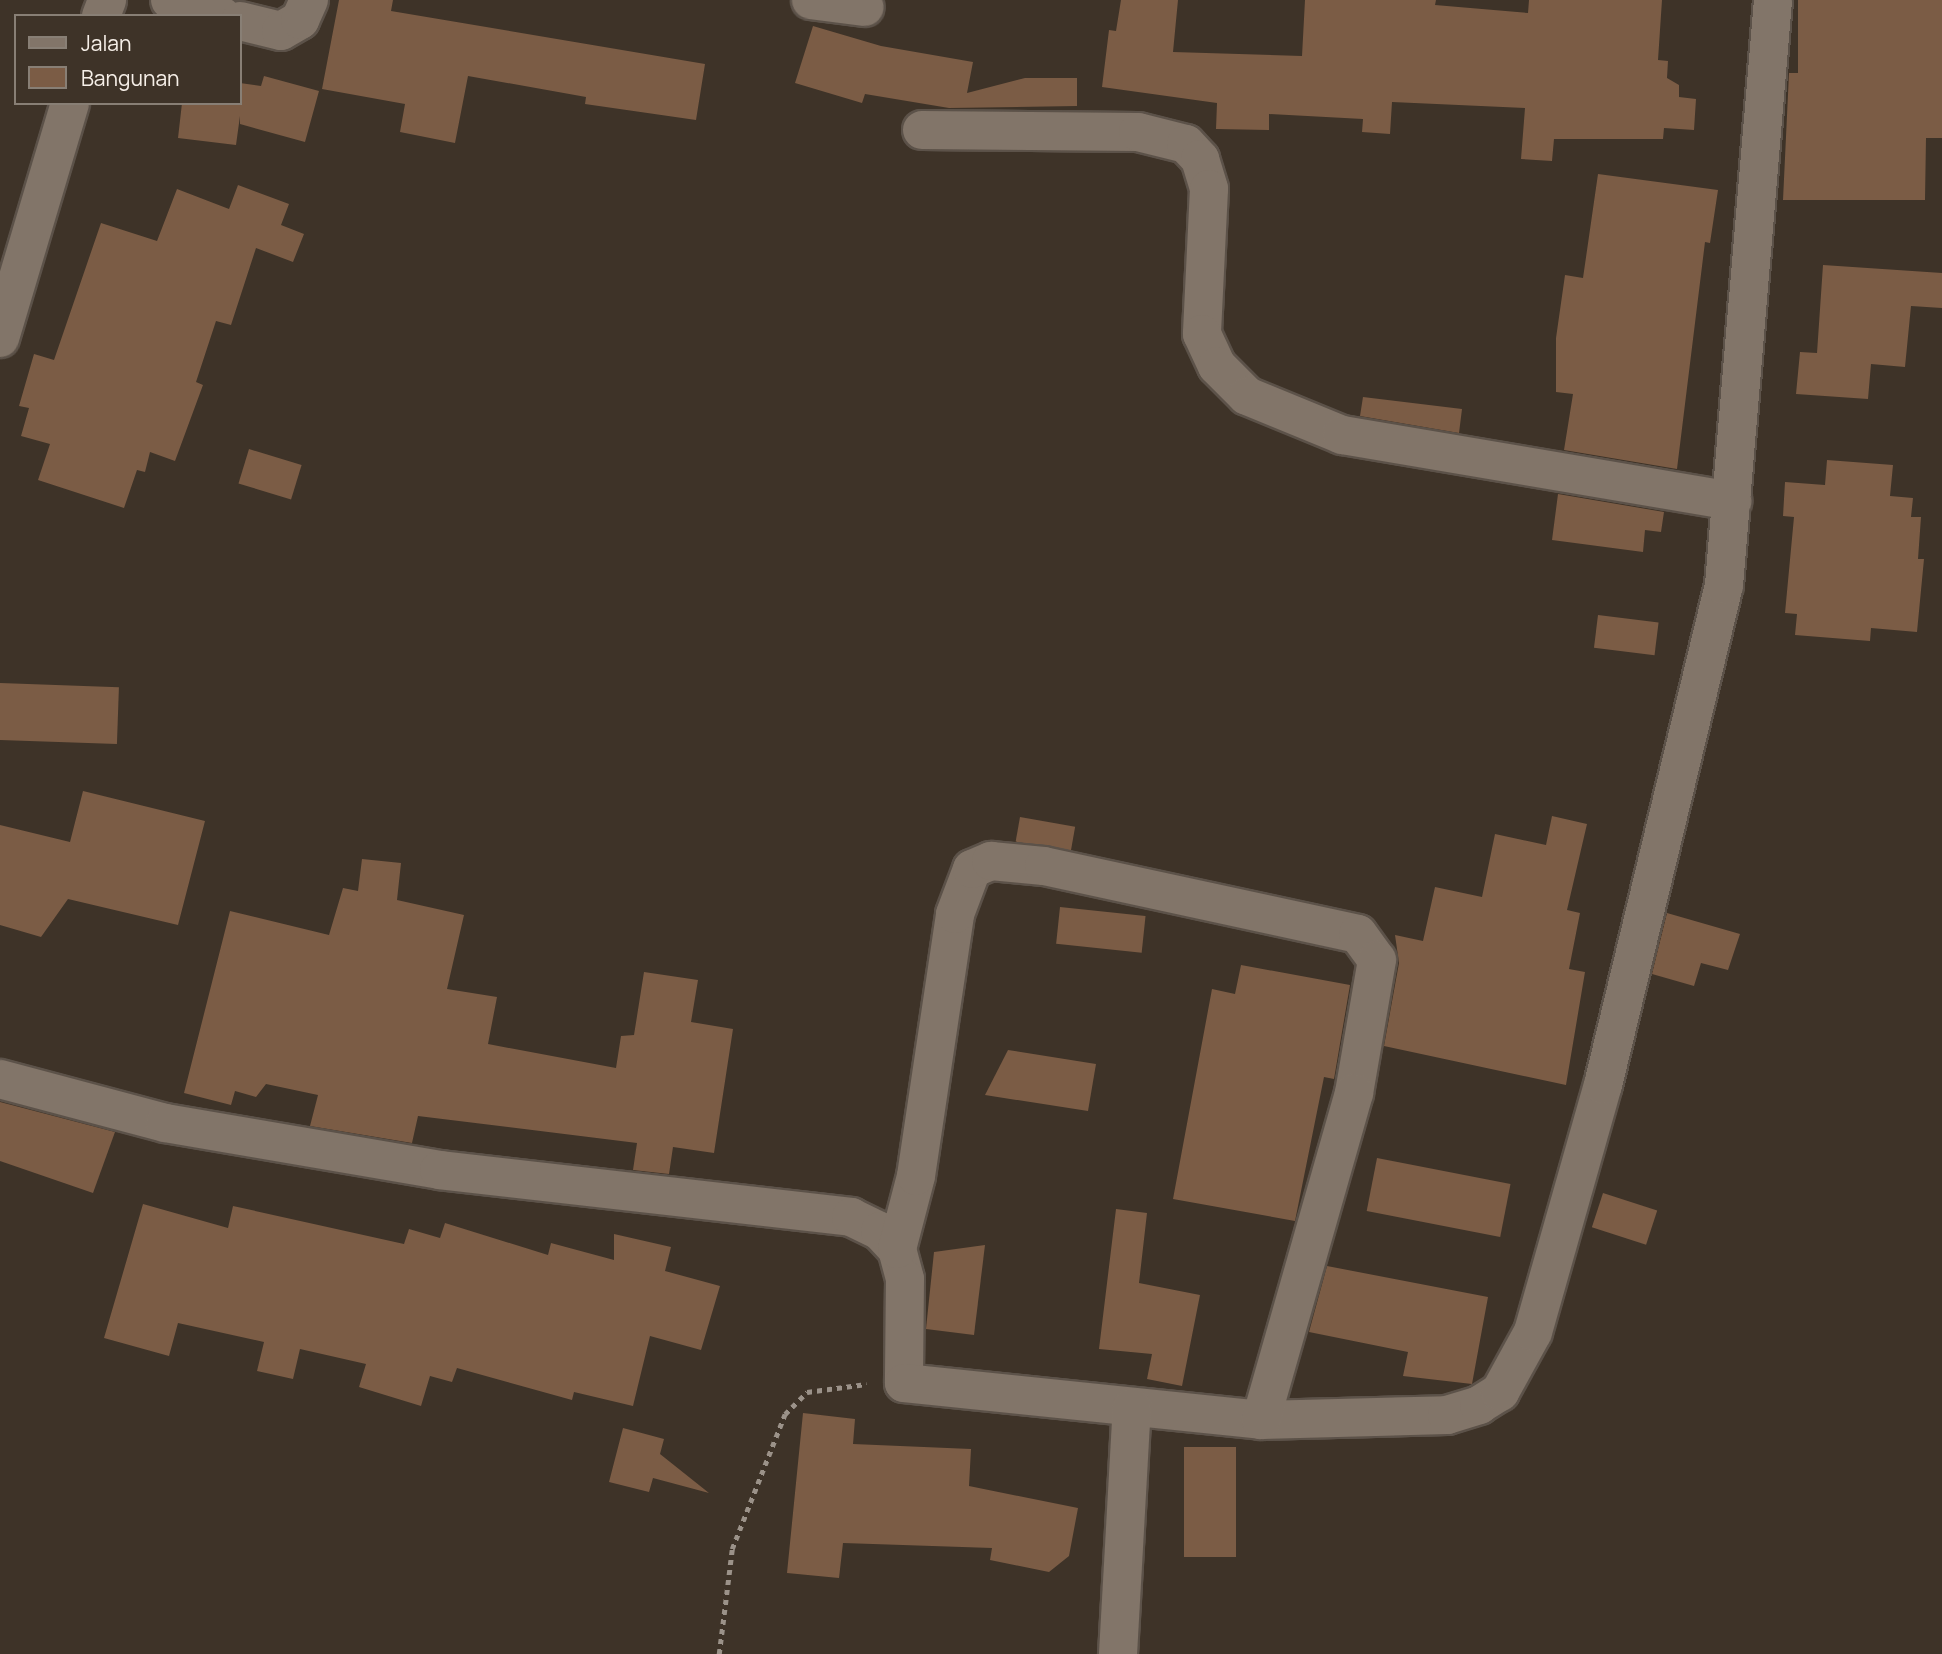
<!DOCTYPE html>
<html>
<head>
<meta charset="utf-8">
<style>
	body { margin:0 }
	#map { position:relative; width:1942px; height:1654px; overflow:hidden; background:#3e3328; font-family:Manrope,sans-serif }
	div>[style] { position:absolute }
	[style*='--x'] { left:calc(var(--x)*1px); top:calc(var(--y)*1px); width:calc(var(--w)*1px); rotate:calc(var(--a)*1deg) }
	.building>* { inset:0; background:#7b5c45; transform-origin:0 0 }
	.path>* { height:4.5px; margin-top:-2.25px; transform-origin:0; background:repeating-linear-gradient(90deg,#9b9289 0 5px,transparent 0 10px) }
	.roads { filter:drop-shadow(2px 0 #5c5249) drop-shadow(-2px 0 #5c5249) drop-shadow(0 2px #5c5249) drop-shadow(0 -2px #5c5249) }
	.street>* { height:38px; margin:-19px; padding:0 19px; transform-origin:19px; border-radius:19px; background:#827569 }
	span { translate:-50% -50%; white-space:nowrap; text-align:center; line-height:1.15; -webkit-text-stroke:7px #3e3328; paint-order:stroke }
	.legend { position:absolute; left:14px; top:14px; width:228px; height:91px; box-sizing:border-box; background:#3e3328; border:2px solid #887f75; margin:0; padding:9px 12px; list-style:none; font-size:21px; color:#f7f0e9 }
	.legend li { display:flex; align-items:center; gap:14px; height:35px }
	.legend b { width:35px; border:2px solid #887f75 }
</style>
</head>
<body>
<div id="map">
	<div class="building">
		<div style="clip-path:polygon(339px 0,393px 0,391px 11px,705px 64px,696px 120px,585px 104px,586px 97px,468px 76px,455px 143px,400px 132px,405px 104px,322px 89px)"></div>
		<div style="clip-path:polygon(1121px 0,1178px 0,1173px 52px,1302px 56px,1305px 0,1436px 0,1435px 5px,1528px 13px,1529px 0,1662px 0,1658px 60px,1668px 61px,1667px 78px,1679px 85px,1679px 97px,1696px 99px,1694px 130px,1664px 128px,1663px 139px,1554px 139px,1552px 161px,1521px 159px,1525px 108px,1392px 102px,1390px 134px,1362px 132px,1363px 119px,1269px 114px,1269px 130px,1216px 129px,1217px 103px,1102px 87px,1109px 30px,1116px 31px)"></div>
		<div style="clip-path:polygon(1798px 0,1942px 0,1942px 138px,1926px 138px,1925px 200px,1783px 200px,1789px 73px,1798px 73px)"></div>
		<div style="clip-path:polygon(813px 26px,881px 46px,973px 62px,967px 93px,1025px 78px,1077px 78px,1077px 106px,949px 108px,865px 94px,862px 103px,795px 83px)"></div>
		<div style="clip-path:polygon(264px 76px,319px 91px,305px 142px,240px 124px,240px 116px,236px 145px,178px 138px,182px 103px,240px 103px,240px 83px,261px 86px)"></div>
		<div style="clip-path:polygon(1598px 174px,1718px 190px,1710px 243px,1705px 242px,1677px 469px,1564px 450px,1573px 394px,1556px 392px,1556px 338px,1565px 275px,1583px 278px)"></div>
		<div style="clip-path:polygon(238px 185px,289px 204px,281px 225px,304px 234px,293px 262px,256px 248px,231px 325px,216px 321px,196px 382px,203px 385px,175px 461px,150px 452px,145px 472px,137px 470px,124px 508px,38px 480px,50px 444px,21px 436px,29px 408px,19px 406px,34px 354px,54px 360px,101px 223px,157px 241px,177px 189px,229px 209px)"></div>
		<div style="clip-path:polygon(1823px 265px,1942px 273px,1942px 308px,1911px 306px,1905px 367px,1871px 364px,1868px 399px,1796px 394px,1800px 352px,1817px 353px)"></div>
		<div style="clip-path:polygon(1363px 397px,1462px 409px,1459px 433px,1360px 416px)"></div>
		<div style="left:249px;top:449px;width:55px;height:36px;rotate:17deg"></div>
		<div style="clip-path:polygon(1827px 460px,1893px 465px,1890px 496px,1913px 498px,1911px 517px,1921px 517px,1918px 559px,1924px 559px,1917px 632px,1871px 628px,1870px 641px,1795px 635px,1797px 614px,1785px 613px,1794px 517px,1783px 516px,1785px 482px,1825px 485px)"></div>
		<div style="clip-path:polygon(1558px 494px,1664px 512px,1661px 532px,1645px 530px,1643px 552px,1552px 540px)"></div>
		<div style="left:1598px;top:615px;width:61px;height:33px;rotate:7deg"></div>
		<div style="left:0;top:683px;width:119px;height:57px;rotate:2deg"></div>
		<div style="clip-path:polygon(83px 791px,205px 821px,178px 925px,68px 899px,41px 937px,0 925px,0 825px,70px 842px)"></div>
		<div style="clip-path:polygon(1552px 816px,1587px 824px,1567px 910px,1580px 913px,1569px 969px,1585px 972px,1566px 1085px,1384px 1046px,1399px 963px,1395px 935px,1423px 941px,1435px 887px,1482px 897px,1495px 834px,1546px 845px)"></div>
		<div style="left:1020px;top:817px;width:56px;height:25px;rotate:10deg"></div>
		<div style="clip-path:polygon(362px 859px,401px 863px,397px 900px,464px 915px,447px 989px,497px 997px,488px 1044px,616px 1068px,621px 1036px,634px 1035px,644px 972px,698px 980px,691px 1022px,733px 1029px,714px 1153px,673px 1147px,669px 1174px,633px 1170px,637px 1143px,418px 1116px,412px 1143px,310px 1126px,318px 1095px,266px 1084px,256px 1097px,235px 1091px,231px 1105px,184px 1093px,230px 911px,329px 935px,343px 888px,358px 891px)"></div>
		<div style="left:1060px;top:907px;width:86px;height:37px;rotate:6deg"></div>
		<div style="clip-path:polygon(1667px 913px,1740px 934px,1728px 970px,1701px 963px,1694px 986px,1652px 974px)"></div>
		<div style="clip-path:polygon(1241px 965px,1350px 985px,1334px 1079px,1324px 1077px,1295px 1221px,1173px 1199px,1212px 989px,1235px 994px)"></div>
		<div style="clip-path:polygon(1008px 1050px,1096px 1064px,1088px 1111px,985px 1095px)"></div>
		<div style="clip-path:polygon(0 1102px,115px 1132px,93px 1193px,0 1161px)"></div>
		<div style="left:1377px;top:1158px;width:136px;height:54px;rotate:11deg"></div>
		<div style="left:1603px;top:1193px;width:57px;height:36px;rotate:18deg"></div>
		<div style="clip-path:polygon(143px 1204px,228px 1228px,233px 1206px,404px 1244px,409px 1229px,440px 1238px,445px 1223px,548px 1255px,551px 1243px,614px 1260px,614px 1234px,671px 1247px,665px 1271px,720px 1286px,701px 1350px,650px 1336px,633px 1406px,574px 1392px,572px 1400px,457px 1368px,452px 1382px,430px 1376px,421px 1406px,359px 1387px,366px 1364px,300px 1349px,293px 1379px,257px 1371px,264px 1342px,178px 1323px,169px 1356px,104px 1338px)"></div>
		<div style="clip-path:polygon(1116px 1209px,1147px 1213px,1139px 1283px,1200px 1295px,1182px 1386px,1147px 1379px,1152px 1354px,1099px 1349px)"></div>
		<div style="clip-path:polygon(985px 1245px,974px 1335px,926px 1329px,934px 1252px)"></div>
		<div style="clip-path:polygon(1327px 1266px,1488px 1297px,1472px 1384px,1403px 1376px,1408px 1352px,1309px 1332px)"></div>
		<div style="clip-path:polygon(803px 1413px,855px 1419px,853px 1444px,971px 1449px,969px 1486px,1078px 1508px,1069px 1556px,1049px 1572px,990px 1560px,992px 1548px,843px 1543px,839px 1578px,787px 1573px)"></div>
		<div style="clip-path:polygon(623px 1428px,664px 1439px,660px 1454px,709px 1493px,653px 1478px,649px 1492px,609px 1482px)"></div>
		<div style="left:1184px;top:1447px;width:52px;height:110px"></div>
	</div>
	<div class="path">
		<div style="--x:719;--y:1654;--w:106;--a:-82.9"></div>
		<div style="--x:732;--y:1549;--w:145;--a:-68.6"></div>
		<div style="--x:785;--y:1414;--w:31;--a:-45"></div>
		<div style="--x:807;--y:1392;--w:60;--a:-7.7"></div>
	</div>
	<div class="roads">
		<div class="street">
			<div style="--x:170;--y:0;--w:54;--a:17.1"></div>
			<div style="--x:811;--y:0;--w:54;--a:7.4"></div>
			<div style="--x:101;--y:16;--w:17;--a:-69"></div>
			<div style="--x:240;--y:21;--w:42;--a:13.7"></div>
			<div style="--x:281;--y:31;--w:22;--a:-30"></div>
			<div style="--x:300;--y:20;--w:22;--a:-66"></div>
			<div style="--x:922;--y:130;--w:216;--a:0.5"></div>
			<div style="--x:1138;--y:132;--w:49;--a:14"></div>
			<div style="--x:1186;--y:144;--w:21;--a:47"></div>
			<div style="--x:1200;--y:159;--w:31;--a:73"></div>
			<div style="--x:1209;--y:189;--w:145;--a:92.8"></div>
			<div style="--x:1202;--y:334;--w:35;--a:65"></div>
			<div style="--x:1217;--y:366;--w:42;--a:45"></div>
			<div style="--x:1247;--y:396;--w:103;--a:22.3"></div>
			<div style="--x:1342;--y:435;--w:396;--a:9.6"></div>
			<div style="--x:0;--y:338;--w:245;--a:-73.4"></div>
			<div style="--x:0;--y:1079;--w:171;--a:14.9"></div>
			<div style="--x:165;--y:1123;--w:278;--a:9.7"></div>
			<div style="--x:439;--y:1170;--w:415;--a:6.5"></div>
			<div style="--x:851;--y:1217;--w:32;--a:26"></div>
			<div style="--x:880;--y:1231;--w:25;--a:47"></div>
			<div style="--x:897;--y:1249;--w:31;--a:75"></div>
			<div style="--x:905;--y:1279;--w:104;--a:90.6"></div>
			<div style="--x:904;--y:1383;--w:359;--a:5.9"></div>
			<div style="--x:1261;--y:1420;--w:186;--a:-1.5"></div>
			<div style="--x:1447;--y:1415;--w:34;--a:-17"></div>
			<div style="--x:1479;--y:1405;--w:25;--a:-32"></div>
			<div style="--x:1500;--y:1392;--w:68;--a:-61.2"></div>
			<div style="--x:1533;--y:1332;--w:257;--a:-74.2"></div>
			<div style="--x:1603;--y:1085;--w:514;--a:-76.4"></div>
			<div style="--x:1724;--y:585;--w:587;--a:-85.21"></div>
			<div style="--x:897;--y:1249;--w:75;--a:-75.4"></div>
			<div style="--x:916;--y:1176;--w:265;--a:-81.5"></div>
			<div style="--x:955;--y:914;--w:48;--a:-69.3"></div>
			<div style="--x:972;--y:869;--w:21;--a:-23"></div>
			<div style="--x:991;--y:861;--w:53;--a:5.4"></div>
			<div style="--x:1044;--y:866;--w:321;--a:12.2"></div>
			<div style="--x:1358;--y:934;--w:32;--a:54"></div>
			<div style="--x:1377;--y:960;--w:135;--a:99.8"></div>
			<div style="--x:1354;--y:1093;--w:340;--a:105.9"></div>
			<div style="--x:1118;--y:1654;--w:247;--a:-86.8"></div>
		</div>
	</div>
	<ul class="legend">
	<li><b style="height:9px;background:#827569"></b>Jalan</li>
	<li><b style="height:19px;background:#7b5c45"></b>Bangunan</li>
	</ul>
</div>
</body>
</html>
